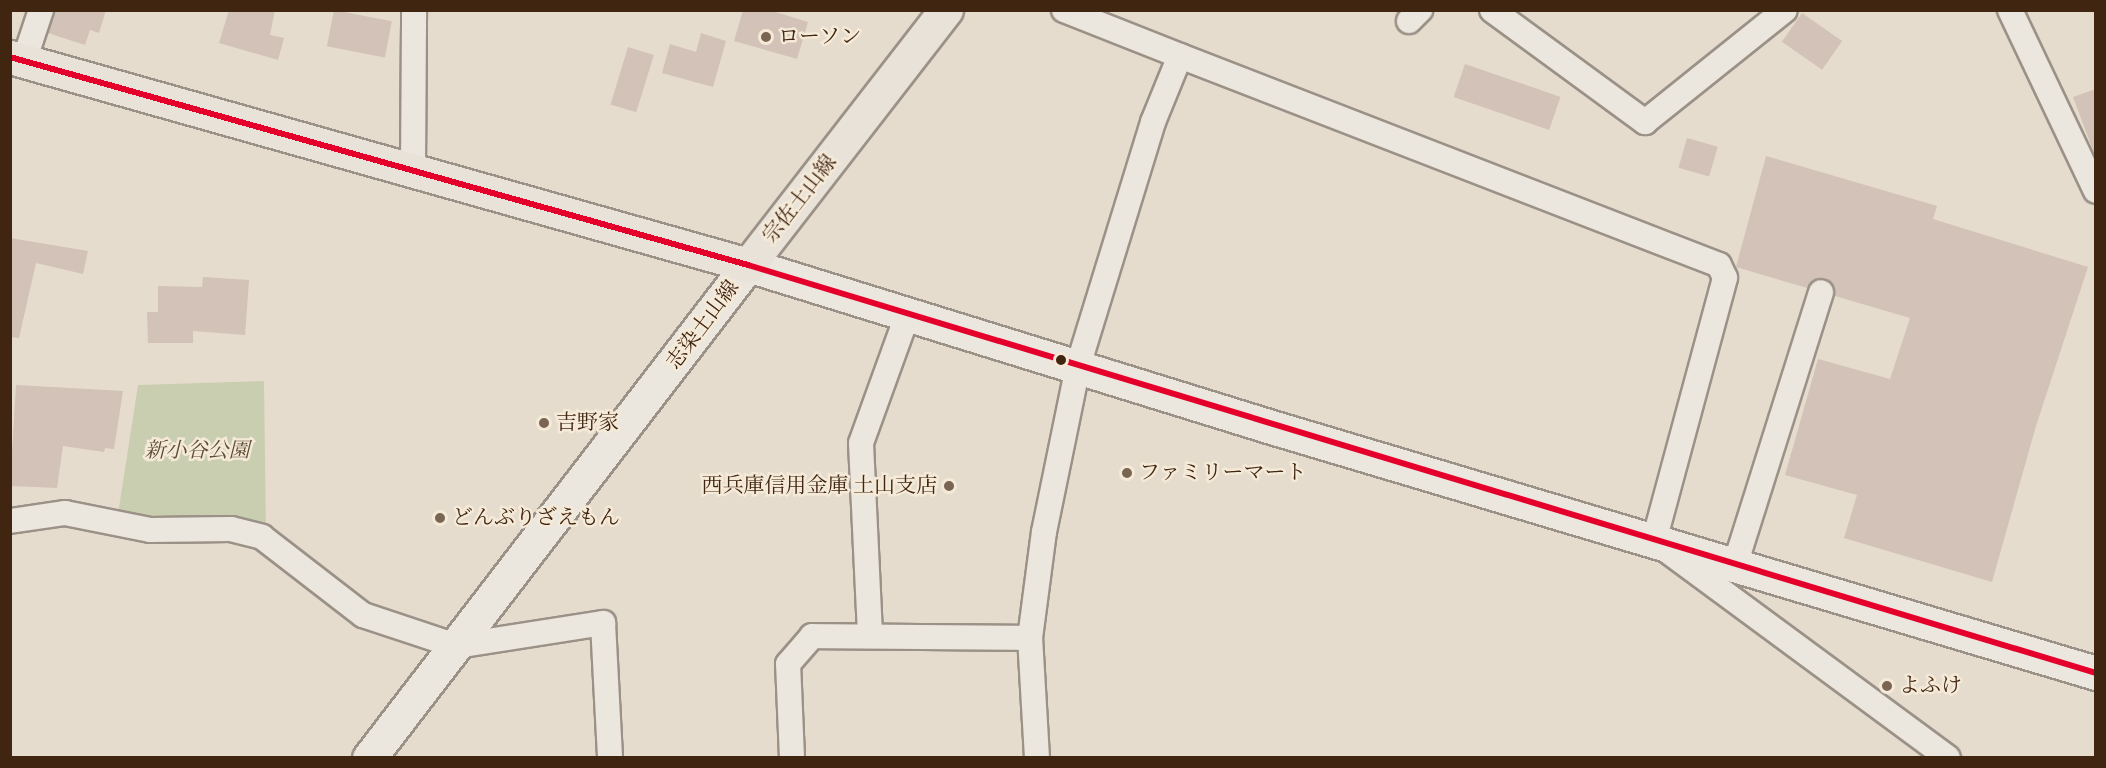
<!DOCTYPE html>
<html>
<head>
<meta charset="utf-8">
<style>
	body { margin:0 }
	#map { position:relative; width:2106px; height:768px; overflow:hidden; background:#e6dcce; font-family:"IM FELL Double Pica","Noto Serif JP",serif }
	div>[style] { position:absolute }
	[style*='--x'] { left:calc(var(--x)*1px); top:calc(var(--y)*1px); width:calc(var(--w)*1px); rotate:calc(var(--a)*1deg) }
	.green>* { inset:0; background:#caceb0 }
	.building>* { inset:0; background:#d2c2b7; transform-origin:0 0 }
	.roads { filter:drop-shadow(2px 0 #9b9187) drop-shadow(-2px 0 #9b9187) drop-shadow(0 2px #9b9187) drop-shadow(0 -2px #9b9187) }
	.minor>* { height:24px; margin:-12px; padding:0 12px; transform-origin:12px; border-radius:12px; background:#ebe6de }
	.secondary>* { height:33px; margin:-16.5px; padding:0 16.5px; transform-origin:16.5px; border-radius:16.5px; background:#ebe6de }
	.primary>* { height:33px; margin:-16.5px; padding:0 16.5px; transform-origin:16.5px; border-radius:16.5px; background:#e8e2d9 }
	.bus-1>* { height:6px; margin:-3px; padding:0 3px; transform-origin:3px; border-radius:3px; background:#e4002b }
	.dots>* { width:16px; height:16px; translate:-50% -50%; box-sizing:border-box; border:3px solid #f5ead8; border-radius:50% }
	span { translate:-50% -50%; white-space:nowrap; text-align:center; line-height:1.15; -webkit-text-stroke:5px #f5ead8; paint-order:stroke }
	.poi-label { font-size:21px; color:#402511 }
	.left { translate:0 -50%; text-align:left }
	.right { translate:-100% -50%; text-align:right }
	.street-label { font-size:21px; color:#402511 }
	.park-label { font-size:21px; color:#5d4c33; font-style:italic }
	.frame { position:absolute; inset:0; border:12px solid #402511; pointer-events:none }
</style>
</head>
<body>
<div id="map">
	<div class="green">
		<div style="clip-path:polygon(264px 381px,266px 532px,118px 514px,138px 385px)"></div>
	</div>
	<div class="building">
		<div style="clip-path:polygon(55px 10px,106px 10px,99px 33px,90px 30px,85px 45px,48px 33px)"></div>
		<div style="clip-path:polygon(229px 10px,275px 10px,270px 35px,284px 38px,278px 60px,219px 43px)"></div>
		<div style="left:334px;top:10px;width:59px;height:37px;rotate:11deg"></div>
		<div style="clip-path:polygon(743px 10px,769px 10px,808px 22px,797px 59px,734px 41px)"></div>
		<div style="left:1802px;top:13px;width:49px;height:35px;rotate:35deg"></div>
		<div style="clip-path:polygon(701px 33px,726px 41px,713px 87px,662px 73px,670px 44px,696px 52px)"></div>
		<div style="left:628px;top:47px;width:27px;height:60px;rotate:17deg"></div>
		<div style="left:1465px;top:64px;width:101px;height:35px;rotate:19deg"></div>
		<div style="clip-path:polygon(2096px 89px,2096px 153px,2094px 153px,2073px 97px)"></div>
		<div style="left:1687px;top:138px;width:32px;height:31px;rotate:16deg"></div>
		<div style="clip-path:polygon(1766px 156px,1937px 206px,1933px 219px,2088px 267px,2036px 426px,1992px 582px,1844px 538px,1857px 495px,1785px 475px,1818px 359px,1890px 379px,1910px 318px,1835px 296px,1832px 283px,1825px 278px,1812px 281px,1807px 288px,1736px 267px)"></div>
		<div style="clip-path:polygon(10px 238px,88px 251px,83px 274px,36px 263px,19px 338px,10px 337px)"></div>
		<div style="clip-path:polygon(203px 277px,249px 280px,245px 335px,193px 331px,193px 343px,148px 343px,147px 312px,158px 312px,158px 286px,202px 287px)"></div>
		<div style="clip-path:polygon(16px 385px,123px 391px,114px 449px,105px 448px,104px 452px,63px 446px,57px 488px,10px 486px)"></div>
	</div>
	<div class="roads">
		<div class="minor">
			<div style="--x:1064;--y:10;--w:125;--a:21.6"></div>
			<div style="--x:1492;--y:10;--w:190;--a:36.2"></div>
			<div style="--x:1645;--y:122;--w:179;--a:-38.7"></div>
			<div style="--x:2010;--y:10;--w:200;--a:64.6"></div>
			<div style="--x:1409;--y:21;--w:16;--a:-45"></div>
			<div style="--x:24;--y:61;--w:54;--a:-71.6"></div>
			<div style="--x:413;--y:167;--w:157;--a:-89.6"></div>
			<div style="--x:10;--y:521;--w:56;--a:-8.3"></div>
			<div style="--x:65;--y:513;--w:87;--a:11.3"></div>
			<div style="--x:150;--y:530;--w:81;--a:-0.7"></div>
			<div style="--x:231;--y:529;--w:32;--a:14"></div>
			<div style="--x:262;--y:537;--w:128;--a:37.7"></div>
			<div style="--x:363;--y:615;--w:98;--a:18.4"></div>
			<div style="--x:456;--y:646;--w:149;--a:-8.9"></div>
			<div style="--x:603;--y:623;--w:135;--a:87"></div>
			<div style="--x:1735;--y:565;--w:286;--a:-72.5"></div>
			<div style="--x:870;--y:634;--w:191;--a:-92.7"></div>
			<div style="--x:861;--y:443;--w:135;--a:-70.1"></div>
			<div style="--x:792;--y:758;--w:94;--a:-92.4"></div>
			<div style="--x:788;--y:664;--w:37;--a:-49"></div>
			<div style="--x:812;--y:636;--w:218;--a:0.5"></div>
			<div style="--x:1037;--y:758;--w:120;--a:-93.3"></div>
			<div style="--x:1030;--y:638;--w:107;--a:-82.5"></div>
			<div style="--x:1044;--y:532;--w:169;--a:-78.4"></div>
			<div style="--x:1078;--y:366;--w:255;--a:-72.9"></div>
			<div style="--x:1153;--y:122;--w:71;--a:-67.8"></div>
			<div style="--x:1180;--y:56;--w:578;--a:21.19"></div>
			<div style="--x:1719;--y:265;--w:14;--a:65"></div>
			<div style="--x:1725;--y:278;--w:272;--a:105.1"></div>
			<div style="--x:1654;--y:541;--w:365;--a:36.4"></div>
		</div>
		<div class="secondary">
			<div style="--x:369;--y:758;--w:622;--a:-52.45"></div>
			<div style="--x:748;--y:265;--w:544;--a:17.2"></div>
			<div style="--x:1268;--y:426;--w:864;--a:16.61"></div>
		</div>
		<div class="primary">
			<div style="--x:10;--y:57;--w:767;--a:15.74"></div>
			<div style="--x:748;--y:265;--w:323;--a:-52.2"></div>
		</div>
	</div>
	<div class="bus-1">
		<div style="--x:10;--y:57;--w:767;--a:15.74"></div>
		<div style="--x:748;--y:265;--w:1408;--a:16.84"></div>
	</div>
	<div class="dots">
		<div style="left:766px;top:37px;background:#7a6553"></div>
		<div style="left:1061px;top:360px;background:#402511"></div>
		<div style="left:544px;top:423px;background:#7a6553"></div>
		<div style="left:1127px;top:473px;background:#7a6553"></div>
		<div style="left:949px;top:486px;background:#7a6553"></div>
		<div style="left:440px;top:518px;background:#7a6553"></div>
		<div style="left:1887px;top:686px;background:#7a6553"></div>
	</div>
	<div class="poi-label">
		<span class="left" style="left:778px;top:37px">ローソン</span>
		<span class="left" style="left:556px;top:423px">吉野家</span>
		<span class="left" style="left:1139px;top:473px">ファミリーマート</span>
		<span class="right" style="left:937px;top:486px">西兵庫信用金庫 土山支店</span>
		<span class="left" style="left:452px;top:518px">どんぶりざえもん</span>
		<span class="left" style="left:1899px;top:686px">よふけ</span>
	</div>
	<div class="street-label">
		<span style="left:800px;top:199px;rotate:-52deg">宗佐土山線</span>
		<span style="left:703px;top:325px;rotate:-53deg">志染土山線</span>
	</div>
	<div class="park-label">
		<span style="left:197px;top:451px">新小谷公園</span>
	</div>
	<div class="frame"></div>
</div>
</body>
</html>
